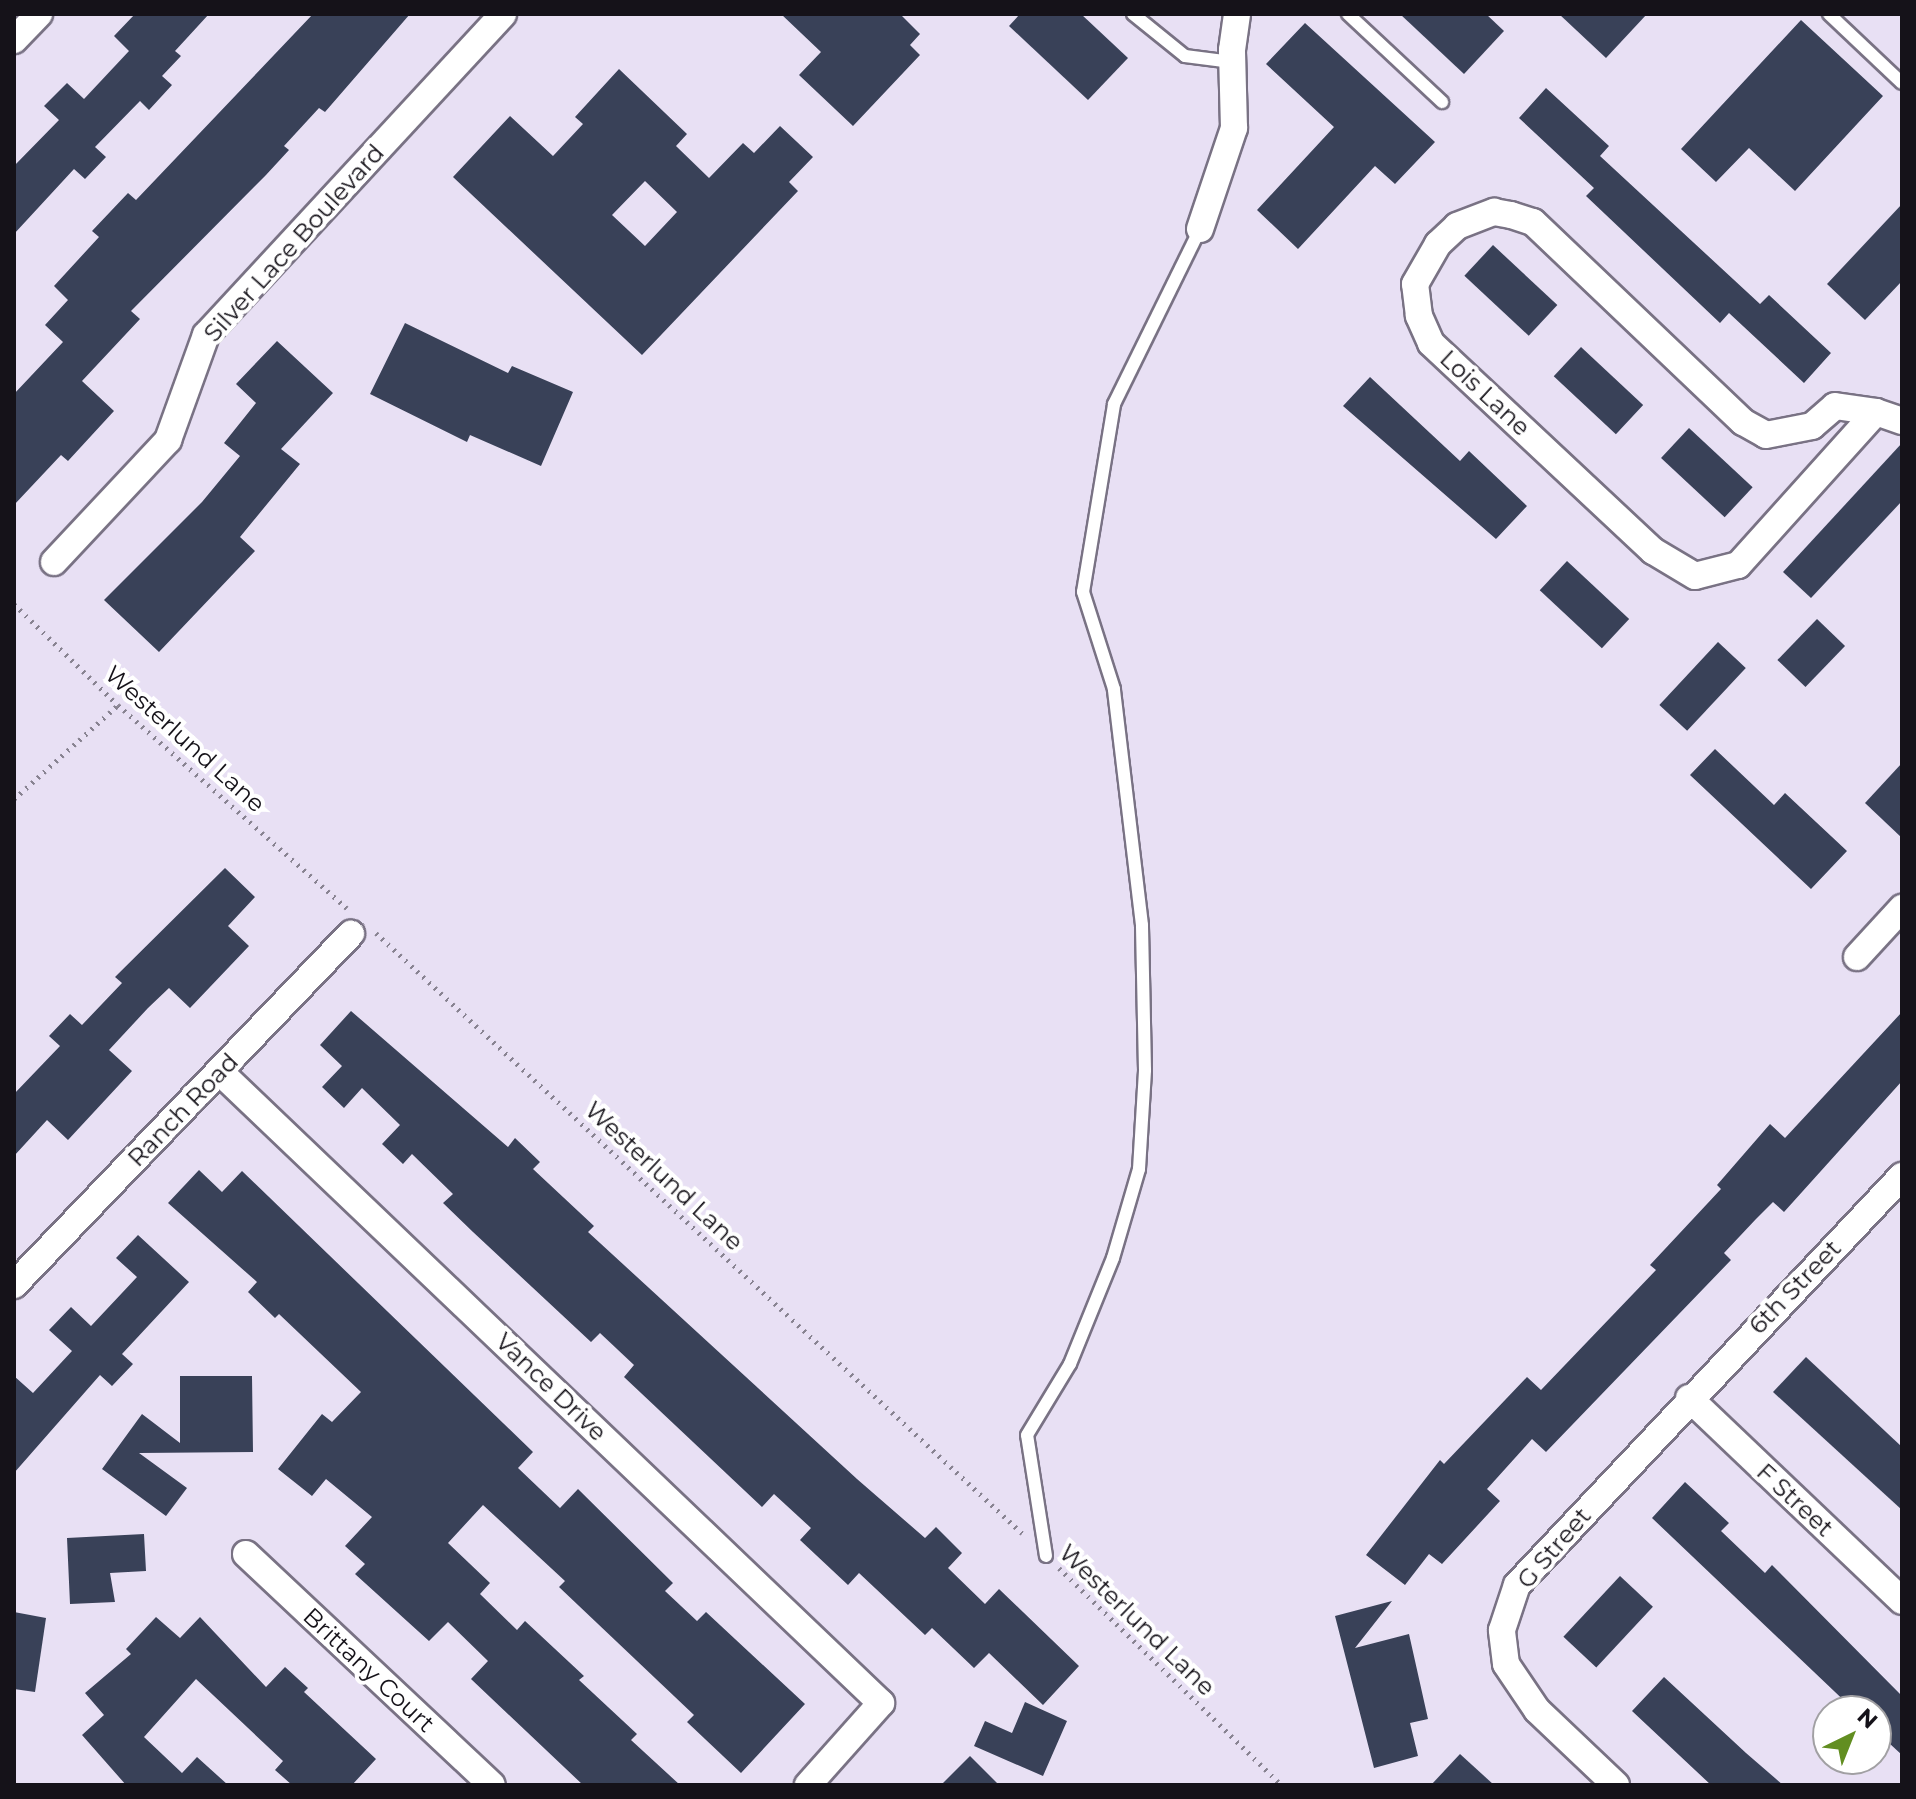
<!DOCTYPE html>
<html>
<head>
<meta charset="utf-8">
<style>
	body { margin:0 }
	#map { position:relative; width:1916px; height:1799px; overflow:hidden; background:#e8e0f4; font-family:Montserrat,sans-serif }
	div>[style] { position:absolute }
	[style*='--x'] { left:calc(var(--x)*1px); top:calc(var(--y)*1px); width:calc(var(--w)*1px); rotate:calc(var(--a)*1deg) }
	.building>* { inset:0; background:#394158; transform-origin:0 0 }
	.path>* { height:5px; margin-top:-2.5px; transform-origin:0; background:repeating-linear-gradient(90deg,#888391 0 2px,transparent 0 8px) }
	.roads { filter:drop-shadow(2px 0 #797284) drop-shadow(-2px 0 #797284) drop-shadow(0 2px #797284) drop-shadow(0 -2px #797284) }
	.lane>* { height:12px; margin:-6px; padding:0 6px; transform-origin:6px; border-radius:6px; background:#fff }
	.street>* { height:26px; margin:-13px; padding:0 13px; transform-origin:13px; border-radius:13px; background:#fff }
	span { translate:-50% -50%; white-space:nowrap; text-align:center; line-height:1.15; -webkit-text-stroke:8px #fff; paint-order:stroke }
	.street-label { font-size:24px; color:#151219 }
	.frame { position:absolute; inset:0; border:16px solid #151219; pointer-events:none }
	.north { position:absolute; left:1812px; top:1695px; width:80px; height:80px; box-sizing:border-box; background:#fff; border:2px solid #a1a0a3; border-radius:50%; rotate:43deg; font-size:22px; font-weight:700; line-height:32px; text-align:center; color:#151219 }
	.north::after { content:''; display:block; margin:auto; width:28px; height:36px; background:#628e21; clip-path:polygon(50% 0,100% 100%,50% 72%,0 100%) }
</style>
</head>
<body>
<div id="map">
	<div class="building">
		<div style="clip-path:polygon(135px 14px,209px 14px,175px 51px,181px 56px,162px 76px,172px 85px,149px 110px,140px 101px,95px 147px,106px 157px,85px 179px,74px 169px,14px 234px,14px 166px,59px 120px,44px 106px,67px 83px,84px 99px,129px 51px,114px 36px)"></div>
		<div style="clip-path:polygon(313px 14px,410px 14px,325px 112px,319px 108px,284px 146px,289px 150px,266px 175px,131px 311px,140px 319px,82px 381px,114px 411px,68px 461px,61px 455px,14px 505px,14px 394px,63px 342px,45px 325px,68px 300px,54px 286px,99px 237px,92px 231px,128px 193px,136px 200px)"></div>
		<div style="clip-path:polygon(781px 14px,900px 14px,920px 34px,910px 45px,920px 55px,853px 126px,799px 75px,821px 52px)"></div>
		<div style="clip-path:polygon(1020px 14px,1081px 14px,1128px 58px,1088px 100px,1009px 26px)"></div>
		<div style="clip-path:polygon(1400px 14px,1486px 14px,1504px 31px,1464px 74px)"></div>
		<div style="clip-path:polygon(1559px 14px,1647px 14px,1606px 58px)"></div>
		<div style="clip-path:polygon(1801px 20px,1883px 96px,1795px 191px,1749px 148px,1716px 182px,1681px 149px)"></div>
		<div style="clip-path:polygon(1305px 23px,1435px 142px,1395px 184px,1375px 166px,1298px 249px,1257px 210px,1334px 127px,1266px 64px)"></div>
		<div style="clip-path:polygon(evenodd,619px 69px,687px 134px,676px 146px,709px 178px,743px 143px,754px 153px,780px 126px,813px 157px,789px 182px,798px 191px,642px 355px,453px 177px,510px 116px,553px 156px,583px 124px,575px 117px,619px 69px,645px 181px,677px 212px,645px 246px,612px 215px,645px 181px)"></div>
		<div style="clip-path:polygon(1546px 88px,1609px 146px,1600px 156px,1760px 304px,1769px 295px,1831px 353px,1804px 383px,1729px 313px,1720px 323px,1586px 196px,1594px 188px,1519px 118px)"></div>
		<div style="clip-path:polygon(1902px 204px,1902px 281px,1865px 320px,1827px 284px)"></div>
		<div style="left:1493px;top:245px;width:88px;height:42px;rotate:43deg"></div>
		<div style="clip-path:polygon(405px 323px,508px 373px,512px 366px,573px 392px,541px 466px,470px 435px,467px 442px,370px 394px)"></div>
		<div style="clip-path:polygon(277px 341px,333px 393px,281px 449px,300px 464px,240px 537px,255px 551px,159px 652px,104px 600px,202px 502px,240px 456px,224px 443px,256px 403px,236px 384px)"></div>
		<div style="left:1581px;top:347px;width:85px;height:40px;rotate:43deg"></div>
		<div style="clip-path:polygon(1370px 377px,1460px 461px,1469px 451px,1527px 506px,1496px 539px,1343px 406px)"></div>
		<div style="left:1689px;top:428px;width:87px;height:41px;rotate:43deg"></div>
		<div style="clip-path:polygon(1902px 443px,1902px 501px,1811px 598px,1783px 572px)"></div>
		<div style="left:1567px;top:561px;width:85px;height:40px;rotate:43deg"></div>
		<div style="left:1817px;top:619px;width:39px;height:57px;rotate:44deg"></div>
		<div style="left:1718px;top:642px;width:38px;height:86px;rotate:43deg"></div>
		<div style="clip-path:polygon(1715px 749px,1774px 805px,1785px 793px,1847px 851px,1811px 889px,1690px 775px)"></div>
		<div style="clip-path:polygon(1902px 763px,1902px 838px,1865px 803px)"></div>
		<div style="clip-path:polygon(225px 868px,255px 897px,228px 926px,249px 946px,190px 1008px,169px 988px,148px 1008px,109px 1050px,132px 1071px,68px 1140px,47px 1120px,14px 1156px,14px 1094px,60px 1046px,49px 1036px,70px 1014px,82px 1025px,122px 983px,115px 977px)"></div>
		<div style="clip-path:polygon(351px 1011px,508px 1147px,515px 1138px,540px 1162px,533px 1169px,594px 1226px,588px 1232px,857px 1479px,925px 1538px,936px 1527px,962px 1553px,948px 1568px,985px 1604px,999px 1589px,1079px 1666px,1043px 1705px,989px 1653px,974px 1668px,932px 1628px,925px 1635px,859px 1573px,848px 1585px,800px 1540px,811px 1528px,774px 1494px,762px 1507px,624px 1377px,634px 1365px,600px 1333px,591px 1342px,473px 1232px,443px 1203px,453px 1194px,412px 1154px,403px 1164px,382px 1144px,400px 1125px,362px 1088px,344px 1108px,322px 1087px,342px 1066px,320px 1045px)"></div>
		<div style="clip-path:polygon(1902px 1012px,1902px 1081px,1784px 1212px,1773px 1202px,1756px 1219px,1724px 1253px,1731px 1260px,1546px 1452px,1532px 1439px,1487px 1489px,1500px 1501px,1442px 1564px,1429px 1554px,1405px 1585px,1366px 1555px,1440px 1460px,1444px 1464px,1527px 1377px,1541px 1390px,1656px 1270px,1650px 1265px,1721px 1189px,1717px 1185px,1770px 1124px,1785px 1138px)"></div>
		<div style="clip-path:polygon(199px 1170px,222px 1192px,242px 1171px,533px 1452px,518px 1468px,560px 1508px,578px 1489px,673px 1583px,665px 1591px,697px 1621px,706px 1612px,805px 1704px,741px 1773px,687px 1722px,694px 1715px,559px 1587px,565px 1581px,483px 1505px,448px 1543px,490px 1583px,480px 1594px,517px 1630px,525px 1621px,584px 1676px,579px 1680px,637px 1734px,631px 1740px,680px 1785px,583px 1785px,471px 1679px,488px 1661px,448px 1622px,429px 1641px,355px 1574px,365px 1564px,345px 1546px,372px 1517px,326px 1479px,312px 1496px,278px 1469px,322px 1414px,332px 1422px,361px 1392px,279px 1314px,275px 1318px,248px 1292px,257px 1282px,168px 1203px)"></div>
		<div style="clip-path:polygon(138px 1235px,189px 1282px,122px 1354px,133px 1364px,112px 1386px,100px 1375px,14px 1473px,14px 1376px,33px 1393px,72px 1351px,49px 1330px,71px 1307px,91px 1326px,137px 1277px,116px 1258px)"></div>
		<div style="clip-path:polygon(1806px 1357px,1902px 1447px,1902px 1510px,1773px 1392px)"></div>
		<div style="clip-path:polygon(180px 1376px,252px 1376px,253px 1452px,139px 1453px,187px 1488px,166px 1516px,102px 1469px,142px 1414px,180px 1443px)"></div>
		<div style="clip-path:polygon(1685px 1482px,1729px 1523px,1721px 1531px,1765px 1573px,1772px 1565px,1902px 1696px,1902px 1755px,1876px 1731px,1876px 1711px,1855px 1711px,1652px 1518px)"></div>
		<div style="clip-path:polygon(144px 1534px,146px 1571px,110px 1573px,115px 1602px,70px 1604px,67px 1538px)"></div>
		<div style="left:1620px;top:1576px;width:45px;height:83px;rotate:43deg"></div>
		<div style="clip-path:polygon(1392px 1601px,1355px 1648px,1409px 1634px,1428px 1719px,1410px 1723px,1418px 1756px,1374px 1768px,1335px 1616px)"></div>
		<div style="clip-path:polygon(14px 1612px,46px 1618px,35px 1692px,14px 1689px)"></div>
		<div style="clip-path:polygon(156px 1617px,180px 1638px,200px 1617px,266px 1687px,285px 1667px,308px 1688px,304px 1692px,376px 1759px,352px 1785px,292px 1785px,275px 1770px,283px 1761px,196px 1679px,144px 1737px,182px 1773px,197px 1757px,228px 1785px,126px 1785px,82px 1735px,104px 1715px,85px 1693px,131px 1654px,126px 1649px)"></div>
		<div style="clip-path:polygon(1664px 1677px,1746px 1753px,1783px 1785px,1711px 1785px,1632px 1711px)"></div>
		<div style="clip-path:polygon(1025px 1702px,1067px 1721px,1043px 1776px,974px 1746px,985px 1721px,1012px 1733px)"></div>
		<div style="clip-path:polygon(1460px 1754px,1494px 1785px,1431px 1785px)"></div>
		<div style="clip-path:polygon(970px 1756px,999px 1785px,941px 1785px)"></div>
	</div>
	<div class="path">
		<div style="--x:14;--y:604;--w:145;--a:44.2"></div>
		<div style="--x:118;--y:705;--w:306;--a:41.6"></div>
		<div style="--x:14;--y:799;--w:140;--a:-42.1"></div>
		<div style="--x:376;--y:933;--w:882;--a:42.89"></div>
		<div style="--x:1059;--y:1568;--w:310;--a:44.3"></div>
	</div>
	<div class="roads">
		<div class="lane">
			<div style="--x:1133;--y:14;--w:67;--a:38.9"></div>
			<div style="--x:1185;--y:56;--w:47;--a:7.3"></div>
			<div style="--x:1348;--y:14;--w:129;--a:43.1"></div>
			<div style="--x:1829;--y:14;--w:100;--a:43.4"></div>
			<div style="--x:1046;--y:1556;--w:122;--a:-98.9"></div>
			<div style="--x:1027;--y:1435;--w:83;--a:-58.8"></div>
			<div style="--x:1070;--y:1364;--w:114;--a:-67.9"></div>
			<div style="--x:1113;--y:1258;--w:93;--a:-73.7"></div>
			<div style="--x:1139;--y:1169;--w:99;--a:-86.5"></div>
			<div style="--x:1145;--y:1070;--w:145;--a:-91.2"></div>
			<div style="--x:1142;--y:925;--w:238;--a:-96.8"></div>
			<div style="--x:1114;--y:689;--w:102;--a:-107.7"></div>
			<div style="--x:1083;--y:592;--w:191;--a:-80.6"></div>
			<div style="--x:1114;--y:404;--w:195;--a:-63.8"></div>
		</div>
		<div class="street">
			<div style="--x:14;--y:40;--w:36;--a:-46"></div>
			<div style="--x:1200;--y:229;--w:107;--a:-71.4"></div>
			<div style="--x:1234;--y:128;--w:78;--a:-91.5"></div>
			<div style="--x:1232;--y:50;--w:36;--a:-82"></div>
			<div style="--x:1876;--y:412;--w:206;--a:132"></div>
			<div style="--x:1738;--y:565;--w:44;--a:165.7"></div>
			<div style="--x:1695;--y:576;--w:49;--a:-149.2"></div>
			<div style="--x:1653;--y:551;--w:304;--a:-136.9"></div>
			<div style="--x:1431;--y:343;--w:30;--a:-114"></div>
			<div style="--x:1419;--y:316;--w:32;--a:-97"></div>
			<div style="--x:1415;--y:284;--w:46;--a:-60.1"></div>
			<div style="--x:1438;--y:244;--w:26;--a:-43"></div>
			<div style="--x:1457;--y:226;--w:40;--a:-21"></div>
			<div style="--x:1494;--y:212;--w:17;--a:10"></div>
			<div style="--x:1511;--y:215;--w:23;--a:18"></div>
			<div style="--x:1533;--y:222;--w:290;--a:43.6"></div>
			<div style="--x:1743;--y:422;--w:26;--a:29"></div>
			<div style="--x:1766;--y:435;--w:47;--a:-11.1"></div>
			<div style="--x:1812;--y:426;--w:30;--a:-41"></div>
			<div style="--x:1835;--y:406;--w:41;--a:8.3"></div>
			<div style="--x:1876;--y:412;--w:28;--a:19"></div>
			<div style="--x:54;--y:562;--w:167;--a:-46.9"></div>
			<div style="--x:168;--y:440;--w:112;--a:-70.1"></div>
			<div style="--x:206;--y:335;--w:437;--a:-47.2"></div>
			<div style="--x:1857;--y:957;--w:67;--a:-47.4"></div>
			<div style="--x:220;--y:1072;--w:914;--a:43.67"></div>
			<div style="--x:881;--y:1703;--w:110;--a:131.7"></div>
			<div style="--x:14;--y:1285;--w:487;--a:-46.2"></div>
			<div style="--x:1689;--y:1398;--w:294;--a:43.6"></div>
			<div style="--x:246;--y:1554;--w:337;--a:43.2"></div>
			<div style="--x:1616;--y:1785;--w:109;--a:-136.5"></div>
			<div style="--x:1537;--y:1710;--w:55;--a:-124"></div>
			<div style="--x:1506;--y:1664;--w:34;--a:-97"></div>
			<div style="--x:1502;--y:1630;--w:47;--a:-71.6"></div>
			<div style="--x:1517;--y:1585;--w:562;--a:-46.73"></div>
		</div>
	</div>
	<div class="street-label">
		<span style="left:294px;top:243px;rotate:-48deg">Silver Lace Boulevard</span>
		<span style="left:1485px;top:393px;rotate:43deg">Lois Lane</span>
		<span style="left:185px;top:739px;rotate:42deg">Westerlund Lane</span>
		<span style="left:183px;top:1110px;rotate:-46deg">Ranch Road</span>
		<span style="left:664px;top:1176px;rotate:43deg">Westerlund Lane</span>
		<span style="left:1795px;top:1287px;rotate:-46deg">6th Street</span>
		<span style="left:551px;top:1387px;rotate:44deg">Vance Drive</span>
		<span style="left:1795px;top:1500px;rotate:43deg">F Street</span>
		<span style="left:1554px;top:1548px;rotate:-49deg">G Street</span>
		<span style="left:1137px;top:1620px;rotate:44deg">Westerlund Lane</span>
		<span style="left:369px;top:1670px;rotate:43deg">Brittany Court</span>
	</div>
	<div class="frame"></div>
	<div class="north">N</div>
</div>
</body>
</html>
